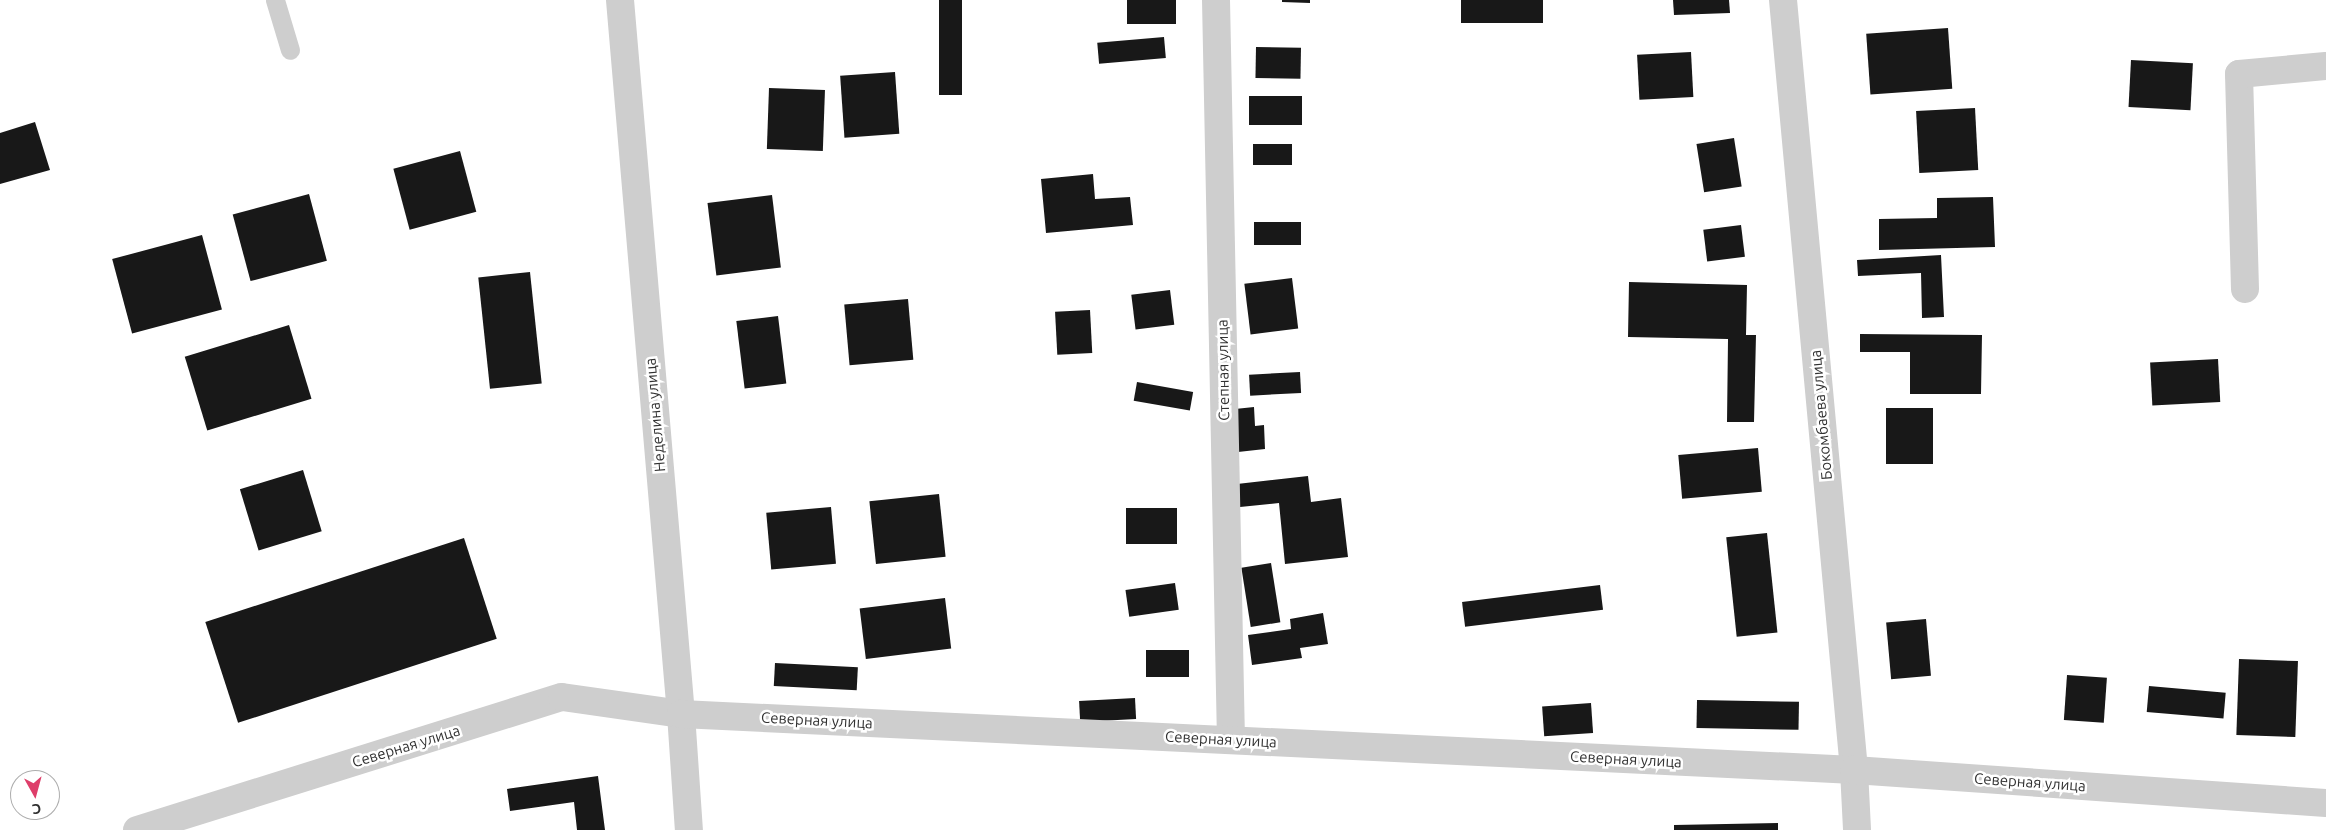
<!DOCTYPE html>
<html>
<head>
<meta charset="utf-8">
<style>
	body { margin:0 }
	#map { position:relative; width:2326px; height:830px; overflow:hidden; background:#fff; font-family:Ubuntu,sans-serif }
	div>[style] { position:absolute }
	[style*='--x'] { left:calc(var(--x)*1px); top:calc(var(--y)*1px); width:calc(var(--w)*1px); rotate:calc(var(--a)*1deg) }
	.building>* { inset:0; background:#181818; transform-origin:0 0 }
	.service>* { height:19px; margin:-9.5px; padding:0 9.5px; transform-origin:9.5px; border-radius:9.5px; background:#cecece }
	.minor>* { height:28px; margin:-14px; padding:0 14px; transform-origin:14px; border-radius:14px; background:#cecece }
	span { translate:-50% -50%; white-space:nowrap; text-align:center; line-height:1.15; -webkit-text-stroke:5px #fff; paint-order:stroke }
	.street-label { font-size:15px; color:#313131 }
	.north { position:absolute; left:10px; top:770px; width:50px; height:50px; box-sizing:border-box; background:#fff; border:1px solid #adadad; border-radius:50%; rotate:173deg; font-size:14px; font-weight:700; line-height:20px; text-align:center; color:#313131 }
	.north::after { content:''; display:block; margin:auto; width:18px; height:22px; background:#de3e6a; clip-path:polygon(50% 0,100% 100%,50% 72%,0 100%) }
</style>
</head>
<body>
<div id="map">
	<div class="building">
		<div style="left:939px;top:0;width:23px;height:95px"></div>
		<div style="left:1127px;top:0;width:49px;height:24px"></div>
		<div style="clip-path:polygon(1282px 0,1310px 0,1310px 3px,1282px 2px)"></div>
		<div style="left:1461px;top:0;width:82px;height:23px"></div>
		<div style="clip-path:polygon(1673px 0,1729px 0,1730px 13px,1674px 15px)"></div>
		<div style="left:1948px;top:28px;width:61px;height:82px;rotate:86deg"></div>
		<div style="left:1164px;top:37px;width:21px;height:67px;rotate:85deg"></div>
		<div style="left:1256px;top:47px;width:45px;height:31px;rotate:1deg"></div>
		<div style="left:1691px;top:52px;width:45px;height:54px;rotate:87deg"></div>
		<div style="left:2131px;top:60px;width:62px;height:47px;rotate:3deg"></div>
		<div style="left:895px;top:72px;width:62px;height:55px;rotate:86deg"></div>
		<div style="left:769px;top:88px;width:56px;height:61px;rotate:2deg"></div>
		<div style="left:1249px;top:96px;width:53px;height:29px"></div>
		<div style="left:1975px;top:108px;width:62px;height:59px;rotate:87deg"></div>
		<div style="clip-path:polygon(35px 122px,50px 170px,0 184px,0 133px)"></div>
		<div style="left:1734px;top:138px;width:49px;height:38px;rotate:81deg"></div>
		<div style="left:1292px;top:144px;width:21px;height:39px;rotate:90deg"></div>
		<div style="left:460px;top:151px;width:63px;height:69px;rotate:75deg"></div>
		<div style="clip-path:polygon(1093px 174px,1095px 199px,1130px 197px,1133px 225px,1046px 233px,1041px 179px)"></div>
		<div style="left:309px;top:194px;width:69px;height:79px;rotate:75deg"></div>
		<div style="left:772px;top:195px;width:73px;height:65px;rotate:83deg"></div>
		<div style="clip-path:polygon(1993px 197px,1995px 247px,1879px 250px,1879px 219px,1937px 218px,1937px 198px)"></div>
		<div style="left:1301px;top:222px;width:23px;height:47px;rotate:90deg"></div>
		<div style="left:1741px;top:225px;width:32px;height:38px;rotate:83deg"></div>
		<div style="left:202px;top:235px;width:77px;height:93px;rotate:75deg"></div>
		<div style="clip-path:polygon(1941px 255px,1944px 317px,1922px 318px,1921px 273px,1858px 276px,1857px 260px)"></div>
		<div style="left:530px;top:272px;width:112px;height:52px;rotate:84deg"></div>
		<div style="left:1292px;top:278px;width:51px;height:48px;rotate:83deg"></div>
		<div style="clip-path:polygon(1629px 282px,1747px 285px,1746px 335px,1756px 335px,1754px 422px,1727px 422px,1728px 339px,1628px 337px)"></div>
		<div style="left:1170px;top:290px;width:35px;height:39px;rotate:83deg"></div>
		<div style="left:908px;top:299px;width:61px;height:64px;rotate:85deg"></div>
		<div style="left:1090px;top:310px;width:43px;height:35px;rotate:87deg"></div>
		<div style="left:778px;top:316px;width:68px;height:42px;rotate:83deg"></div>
		<div style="left:289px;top:325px;width:77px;height:109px;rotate:73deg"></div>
		<div style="clip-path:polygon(1860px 334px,1982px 335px,1981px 394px,1910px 394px,1910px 352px,1860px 352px)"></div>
		<div style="left:2218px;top:359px;width:43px;height:68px;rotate:87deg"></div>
		<div style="left:1300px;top:372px;width:21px;height:51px;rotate:87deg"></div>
		<div style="left:1137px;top:382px;width:57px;height:19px;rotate:10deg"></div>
		<div style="clip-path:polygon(1254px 407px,1255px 426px,1264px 425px,1265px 449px,1238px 452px,1235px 409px)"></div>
		<div style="left:1886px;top:408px;width:47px;height:56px"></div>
		<div style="left:1758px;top:448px;width:44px;height:80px;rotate:85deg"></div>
		<div style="left:303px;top:470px;width:64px;height:66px;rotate:73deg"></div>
		<div style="clip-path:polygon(1308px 476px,1311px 502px,1341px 498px,1348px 557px,1285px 564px,1279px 503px,1240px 507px,1237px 484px)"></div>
		<div style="left:939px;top:494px;width:63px;height:70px;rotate:84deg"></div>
		<div style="left:831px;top:507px;width:57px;height:65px;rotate:85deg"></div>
		<div style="left:1126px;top:508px;width:51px;height:36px"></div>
		<div style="left:1767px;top:533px;width:100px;height:41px;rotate:84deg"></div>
		<div style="left:464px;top:538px;width:106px;height:272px;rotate:72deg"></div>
		<div style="left:1271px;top:563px;width:60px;height:30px;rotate:81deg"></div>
		<div style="left:1175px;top:583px;width:27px;height:50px;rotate:82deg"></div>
		<div style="left:1600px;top:585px;width:25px;height:139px;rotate:83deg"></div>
		<div style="left:945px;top:598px;width:51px;height:86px;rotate:83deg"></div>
		<div style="clip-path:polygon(1323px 613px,1328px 644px,1300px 648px,1302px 658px,1252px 665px,1248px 635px,1291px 629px,1290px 619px)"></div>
		<div style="left:1926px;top:619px;width:57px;height:40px;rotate:85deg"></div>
		<div style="left:1189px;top:650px;width:27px;height:43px;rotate:90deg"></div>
		<div style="left:2239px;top:659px;width:59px;height:76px;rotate:2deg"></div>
		<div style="left:775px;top:663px;width:83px;height:23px;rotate:3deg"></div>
		<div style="left:2067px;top:675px;width:40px;height:45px;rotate:4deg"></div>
		<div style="left:2149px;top:686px;width:77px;height:26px;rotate:5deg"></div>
		<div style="left:1135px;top:698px;width:21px;height:56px;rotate:87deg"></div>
		<div style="left:1697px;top:700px;width:102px;height:28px;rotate:1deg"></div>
		<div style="left:1591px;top:703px;width:30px;height:49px;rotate:86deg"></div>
		<div style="clip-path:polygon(598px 776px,605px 830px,577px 830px,574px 802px,510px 811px,507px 789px)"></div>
		<div style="clip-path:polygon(1778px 823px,1778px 830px,1674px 830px,1674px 825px)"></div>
	</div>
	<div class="service">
		<div style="--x:275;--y:0;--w:52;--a:73.3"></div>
	</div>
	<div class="minor">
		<div style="--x:620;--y:0;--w:717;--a:85.12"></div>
		<div style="--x:681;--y:714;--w:116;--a:86.1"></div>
		<div style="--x:1216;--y:0;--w:739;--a:88.84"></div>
		<div style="--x:1783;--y:0;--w:773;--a:84.73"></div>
		<div style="--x:1854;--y:770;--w:60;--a:87.1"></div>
		<div style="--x:2245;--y:289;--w:215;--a:-91.6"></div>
		<div style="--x:2239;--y:74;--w:87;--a:-5.3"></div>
		<div style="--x:137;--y:830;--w:445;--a:-17.4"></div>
		<div style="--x:562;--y:697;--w:120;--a:8.1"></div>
		<div style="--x:681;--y:714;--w:1174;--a:2.73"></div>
		<div style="--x:1854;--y:770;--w:473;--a:4"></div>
	</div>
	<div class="street-label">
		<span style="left:1223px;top:370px;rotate:-91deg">Степная улица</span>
		<span style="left:655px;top:415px;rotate:-95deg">Неделина улица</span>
		<span style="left:1821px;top:415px;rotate:-95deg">Бокомбаева улица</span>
		<span style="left:817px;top:720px;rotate:3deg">Северная улица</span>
		<span style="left:1221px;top:739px;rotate:3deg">Северная улица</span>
		<span style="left:406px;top:746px;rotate:-17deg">Северная улица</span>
		<span style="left:1626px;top:759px;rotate:3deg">Северная улица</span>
		<span style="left:2030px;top:782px;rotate:4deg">Северная улица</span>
	</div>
	<div class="north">С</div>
</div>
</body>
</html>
